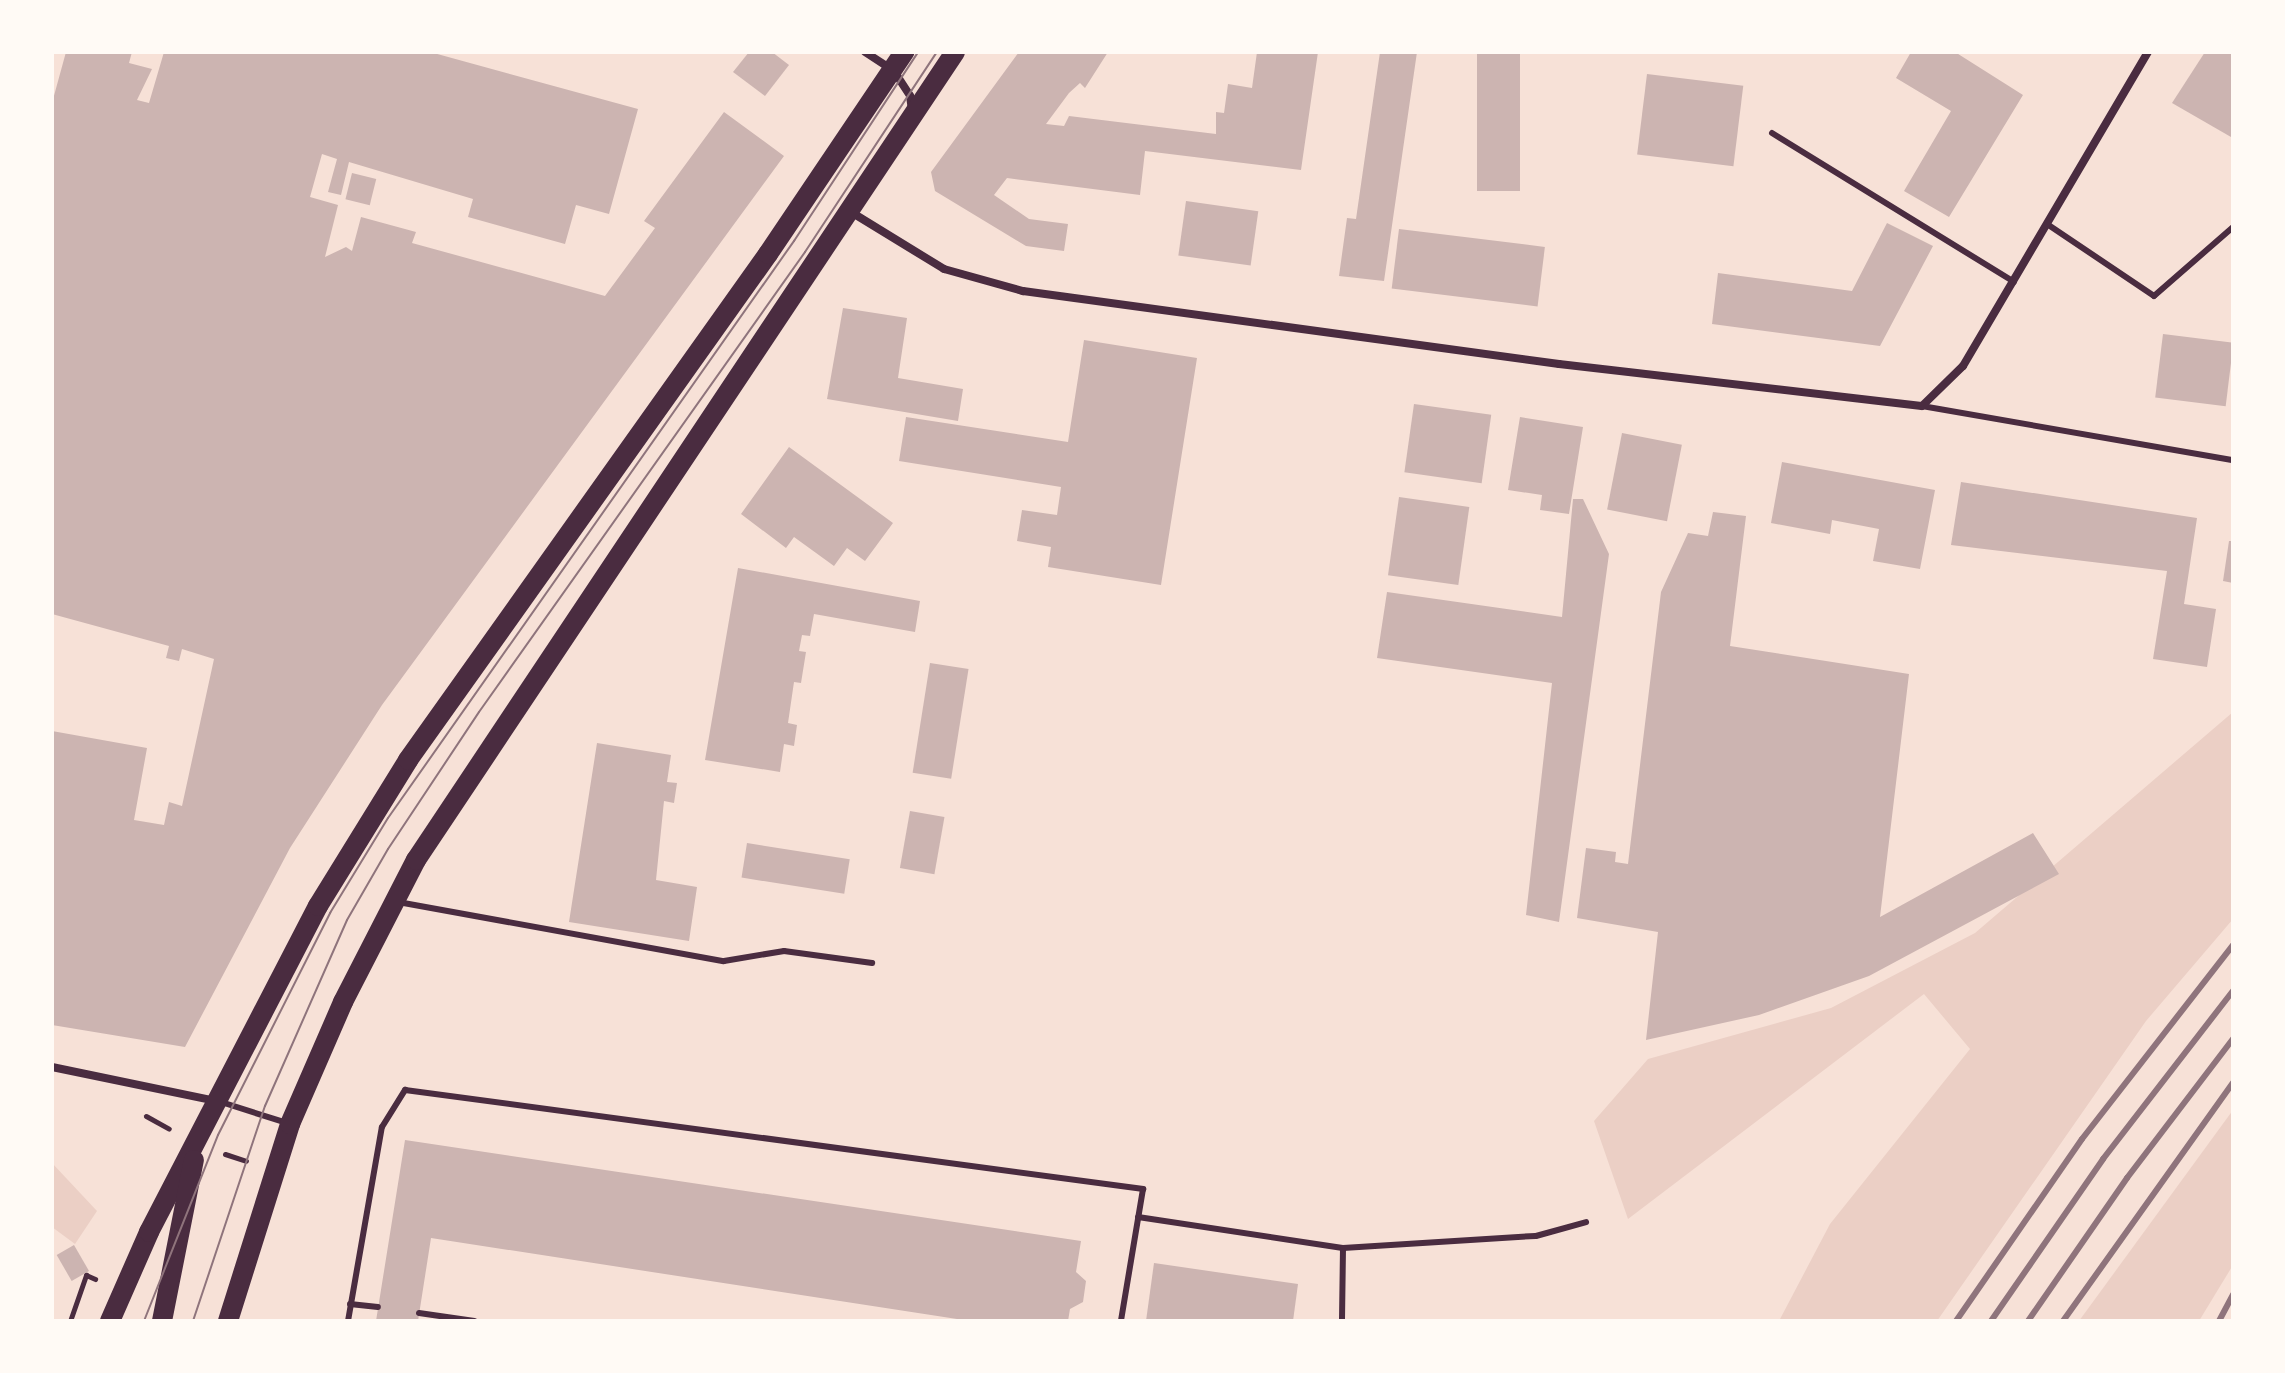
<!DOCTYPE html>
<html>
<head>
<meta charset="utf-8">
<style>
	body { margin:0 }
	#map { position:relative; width:2285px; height:1373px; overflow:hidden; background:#f7e1d7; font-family:Karla,sans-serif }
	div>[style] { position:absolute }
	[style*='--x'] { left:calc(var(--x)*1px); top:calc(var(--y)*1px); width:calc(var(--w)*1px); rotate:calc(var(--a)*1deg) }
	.green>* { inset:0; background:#ebcfc5 }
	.building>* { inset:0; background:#ccb4b1; transform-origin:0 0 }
	.path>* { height:5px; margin:-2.5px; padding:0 2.5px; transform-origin:2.5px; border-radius:2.5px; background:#4a2c40 }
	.service>* { height:6px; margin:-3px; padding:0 3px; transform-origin:3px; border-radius:3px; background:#4a2c40 }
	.minor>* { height:8px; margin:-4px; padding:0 4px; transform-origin:4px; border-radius:4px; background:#4a2c40 }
	.primary>* { height:20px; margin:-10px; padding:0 10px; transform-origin:10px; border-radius:10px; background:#4a2c40 }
	.tram>* { height:2px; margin:-1px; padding:0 1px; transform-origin:1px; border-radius:1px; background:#8f747c }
	.rail>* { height:6px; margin:-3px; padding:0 3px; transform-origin:3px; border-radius:3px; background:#8f747c }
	span { translate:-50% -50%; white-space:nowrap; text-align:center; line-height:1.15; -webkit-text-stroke:7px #fffaf5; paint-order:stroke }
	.frame { position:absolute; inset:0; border:54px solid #fffaf5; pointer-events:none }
</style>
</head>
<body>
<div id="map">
	<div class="green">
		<div style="clip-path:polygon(2233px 712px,2233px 919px,2146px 1021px,1937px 1321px,1779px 1321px,1830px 1224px,1970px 1049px,1924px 994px,1628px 1219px,1594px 1121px,1648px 1059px,1831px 1008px,1975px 933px)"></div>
		<div style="clip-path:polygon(2233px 1110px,2233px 1265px,2199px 1321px,2079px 1321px)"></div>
		<div style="clip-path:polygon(52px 1163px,97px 1211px,75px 1244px,52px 1227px)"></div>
	</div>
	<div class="building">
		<div style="clip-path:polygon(66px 52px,132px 52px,129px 63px,152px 69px,137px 100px,149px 103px,164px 52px,430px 52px,638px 109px,609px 214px,576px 205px,565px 244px,468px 217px,473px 199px,349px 162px,341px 195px,328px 192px,337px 159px,322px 154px,310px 197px,338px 205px,325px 257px,346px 247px,352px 251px,361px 217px,416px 232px,412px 243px,605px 296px,655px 228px,644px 221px,724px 112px,784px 156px,382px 705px,290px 848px,185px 1047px,52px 1025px,52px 731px,147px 748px,134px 820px,164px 825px,169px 802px,182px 806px,214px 659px,182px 649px,179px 661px,166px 658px,169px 646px,52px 614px,52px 103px)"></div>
		<div style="clip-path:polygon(749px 52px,772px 52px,789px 65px,765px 96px,733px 72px)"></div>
		<div style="clip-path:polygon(1019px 52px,1108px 52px,1085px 88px,1080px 83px,1069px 93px,1046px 124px,1064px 126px,1069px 116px,1216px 134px,1216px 112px,1224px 113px,1228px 84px,1252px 88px,1257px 52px,1318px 52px,1301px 170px,1145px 151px,1140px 195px,1007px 178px,994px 195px,1029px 219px,1068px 224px,1064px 251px,1026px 246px,935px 191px,931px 172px)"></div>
		<div style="clip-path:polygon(1380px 52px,1417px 52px,1384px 281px,1339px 276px,1347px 218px,1356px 219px)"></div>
		<div style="left:1477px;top:52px;width:43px;height:139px"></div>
		<div style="clip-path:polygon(1911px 52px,1955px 52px,2023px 95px,1949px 217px,1904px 191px,1951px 111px,1896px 78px)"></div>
		<div style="clip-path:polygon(2205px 52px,2233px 52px,2231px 137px,2172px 103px)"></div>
		<div style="left:1647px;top:74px;width:97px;height:81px;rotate:7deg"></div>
		<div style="left:352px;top:173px;width:25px;height:27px;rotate:14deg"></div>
		<div style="left:1186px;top:201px;width:73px;height:55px;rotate:8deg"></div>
		<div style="clip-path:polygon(1887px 223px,1933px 246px,1880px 346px,1712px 324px,1718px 273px,1852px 291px)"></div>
		<div style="left:1399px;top:229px;width:147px;height:60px;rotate:7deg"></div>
		<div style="clip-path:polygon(843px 308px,907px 318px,898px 378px,963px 389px,958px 421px,827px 399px)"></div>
		<div style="left:2163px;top:334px;width:71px;height:64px;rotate:7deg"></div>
		<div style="clip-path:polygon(1084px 340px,1197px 358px,1161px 585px,1048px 567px,1051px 547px,1017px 541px,1022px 510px,1057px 515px,1061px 487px,899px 461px,906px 417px,1068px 442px)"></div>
		<div style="left:1414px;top:404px;width:78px;height:69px;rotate:8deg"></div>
		<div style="clip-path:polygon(1520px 417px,1583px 427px,1569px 514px,1540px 510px,1542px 495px,1508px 490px)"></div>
		<div style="left:1622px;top:433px;width:61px;height:78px;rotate:11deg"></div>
		<div style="clip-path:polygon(789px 447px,893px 523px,865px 561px,847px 548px,834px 566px,794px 537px,786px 548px,741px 514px)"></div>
		<div style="clip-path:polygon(1782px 462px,1935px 490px,1920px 569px,1873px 561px,1879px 529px,1832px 520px,1830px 534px,1771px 523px)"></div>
		<div style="clip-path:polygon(1961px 482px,2197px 518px,2184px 604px,2216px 609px,2207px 667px,2153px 659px,2167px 571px,1951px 545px)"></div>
		<div style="left:1399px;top:497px;width:71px;height:79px;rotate:8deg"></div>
		<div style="clip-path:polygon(1573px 499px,1583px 499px,1609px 554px,1559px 922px,1526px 915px,1552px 683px,1377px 658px,1387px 592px,1562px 617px)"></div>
		<div style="clip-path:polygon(1713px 512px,1746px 516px,1730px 646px,1909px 674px,1880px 917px,2033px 833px,2059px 874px,1869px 976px,1759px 1015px,1646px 1040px,1658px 932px,1577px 918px,1586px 848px,1616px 852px,1615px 862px,1628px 864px,1661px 592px,1688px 533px,1708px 536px)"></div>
		<div style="clip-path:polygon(2229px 541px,2233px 541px,2233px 583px,2223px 581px)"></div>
		<div style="clip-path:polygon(738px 568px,920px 601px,915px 632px,814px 614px,810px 636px,802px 635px,799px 651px,806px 652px,801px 683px,794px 682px,788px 723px,797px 725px,794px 746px,784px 744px,780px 772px,705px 760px)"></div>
		<div style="left:930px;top:663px;width:39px;height:111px;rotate:9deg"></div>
		<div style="clip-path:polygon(597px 743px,671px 755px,667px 782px,677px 783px,674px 803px,664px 801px,656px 880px,697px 887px,689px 941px,569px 922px)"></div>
		<div style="left:910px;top:811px;width:35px;height:58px;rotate:10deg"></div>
		<div style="left:747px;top:843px;width:104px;height:35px;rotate:9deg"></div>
		<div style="clip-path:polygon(405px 1140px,1081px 1241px,1076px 1272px,1086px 1281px,1083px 1302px,1070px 1309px,1068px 1321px,970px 1321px,431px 1238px,418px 1321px,376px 1321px)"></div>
		<div style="left:74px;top:1245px;width:30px;height:20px;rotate:60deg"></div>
		<div style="clip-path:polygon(1154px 1263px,1298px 1284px,1293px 1321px,1146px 1321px)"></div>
	</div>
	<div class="path">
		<div style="--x:146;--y:1116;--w:26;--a:29"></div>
		<div style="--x:225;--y:1154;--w:22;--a:18"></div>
		<div style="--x:70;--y:1321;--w:49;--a:-70.8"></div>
		<div style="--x:86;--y:1275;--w:10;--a:24"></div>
	</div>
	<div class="service">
		<div style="--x:1772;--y:133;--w:284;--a:31.6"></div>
		<div style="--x:2047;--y:224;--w:129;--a:33.9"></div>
		<div style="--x:2154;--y:296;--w:105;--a:-41.1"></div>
		<div style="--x:1922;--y:406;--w:316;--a:9.9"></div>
		<div style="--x:398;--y:902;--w:331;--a:10.3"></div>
		<div style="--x:724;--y:961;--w:61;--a:-9.5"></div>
		<div style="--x:784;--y:951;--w:89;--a:7.8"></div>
		<div style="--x:221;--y:1102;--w:69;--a:17.7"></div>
		<div style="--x:1138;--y:1217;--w:207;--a:8.6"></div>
		<div style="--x:1343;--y:1248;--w:73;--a:90.8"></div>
		<div style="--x:1343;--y:1248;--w:193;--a:-3.6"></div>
		<div style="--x:1536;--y:1236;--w:52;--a:-15.6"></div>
		<div style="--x:350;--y:1304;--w:28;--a:6"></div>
		<div style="--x:419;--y:1313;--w:56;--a:8.3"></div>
		<div style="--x:348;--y:1321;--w:197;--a:-80.1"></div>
		<div style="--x:382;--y:1127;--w:44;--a:-58.1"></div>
		<div style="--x:405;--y:1090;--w:745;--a:7.64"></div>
		<div style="--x:1143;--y:1189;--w:134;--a:99.5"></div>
	</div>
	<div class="minor">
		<div style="--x:865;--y:52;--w:35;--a:33"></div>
		<div style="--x:894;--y:71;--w:30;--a:57"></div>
		<div style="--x:910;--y:96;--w:14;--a:82"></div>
		<div style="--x:851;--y:212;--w:109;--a:31.5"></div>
		<div style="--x:944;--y:269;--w:82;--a:15.6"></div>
		<div style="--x:1023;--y:291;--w:541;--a:7.76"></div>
		<div style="--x:1559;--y:364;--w:365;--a:6.6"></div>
		<div style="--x:1922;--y:406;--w:57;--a:-44.3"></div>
		<div style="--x:1963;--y:366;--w:364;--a:-59.5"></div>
		<div style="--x:52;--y:1067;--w:167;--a:11.7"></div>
	</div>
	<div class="primary">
		<div style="--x:110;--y:1321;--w:97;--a:-66.3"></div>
		<div style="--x:149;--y:1232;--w:367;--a:-62.6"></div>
		<div style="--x:318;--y:906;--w:172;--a:-58.3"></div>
		<div style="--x:408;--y:760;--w:621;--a:-54.57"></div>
		<div style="--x:768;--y:254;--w:244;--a:-56"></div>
		<div style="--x:162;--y:1321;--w:164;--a:-78.8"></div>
		<div style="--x:228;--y:1321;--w:207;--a:-72.5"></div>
		<div style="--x:290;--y:1124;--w:133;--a:-66.5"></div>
		<div style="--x:343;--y:1002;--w:160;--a:-62.8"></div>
		<div style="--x:416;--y:860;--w:971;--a:-56.29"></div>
	</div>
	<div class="tram">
		<div style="--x:144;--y:1321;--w:200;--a:-68.3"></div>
		<div style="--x:218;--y:1135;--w:249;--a:-63.2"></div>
		<div style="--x:330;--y:913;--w:111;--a:-58.6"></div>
		<div style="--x:388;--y:818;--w:706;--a:-54.87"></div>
		<div style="--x:794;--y:241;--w:226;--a:-56.7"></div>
		<div style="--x:193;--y:1321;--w:227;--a:-71.5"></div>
		<div style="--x:265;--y:1106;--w:203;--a:-66.2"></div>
		<div style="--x:347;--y:920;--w:82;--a:-60"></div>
		<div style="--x:388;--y:849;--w:164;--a:-56.4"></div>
		<div style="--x:479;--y:712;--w:564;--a:-54.67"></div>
		<div style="--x:805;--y:252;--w:240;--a:-56.6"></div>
	</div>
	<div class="rail">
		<div style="--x:1956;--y:1321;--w:221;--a:-55.3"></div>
		<div style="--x:2082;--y:1139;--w:246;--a:-52.1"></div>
		<div style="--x:1991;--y:1321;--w:197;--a:-55.3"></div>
		<div style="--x:2103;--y:1159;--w:212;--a:-52.3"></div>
		<div style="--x:2028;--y:1321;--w:174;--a:-55.3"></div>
		<div style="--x:2127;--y:1178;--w:175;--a:-52.7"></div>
		<div style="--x:2063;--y:1321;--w:292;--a:-54.5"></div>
		<div style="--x:2219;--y:1321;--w:30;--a:-62"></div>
	</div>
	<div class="frame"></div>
</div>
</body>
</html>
